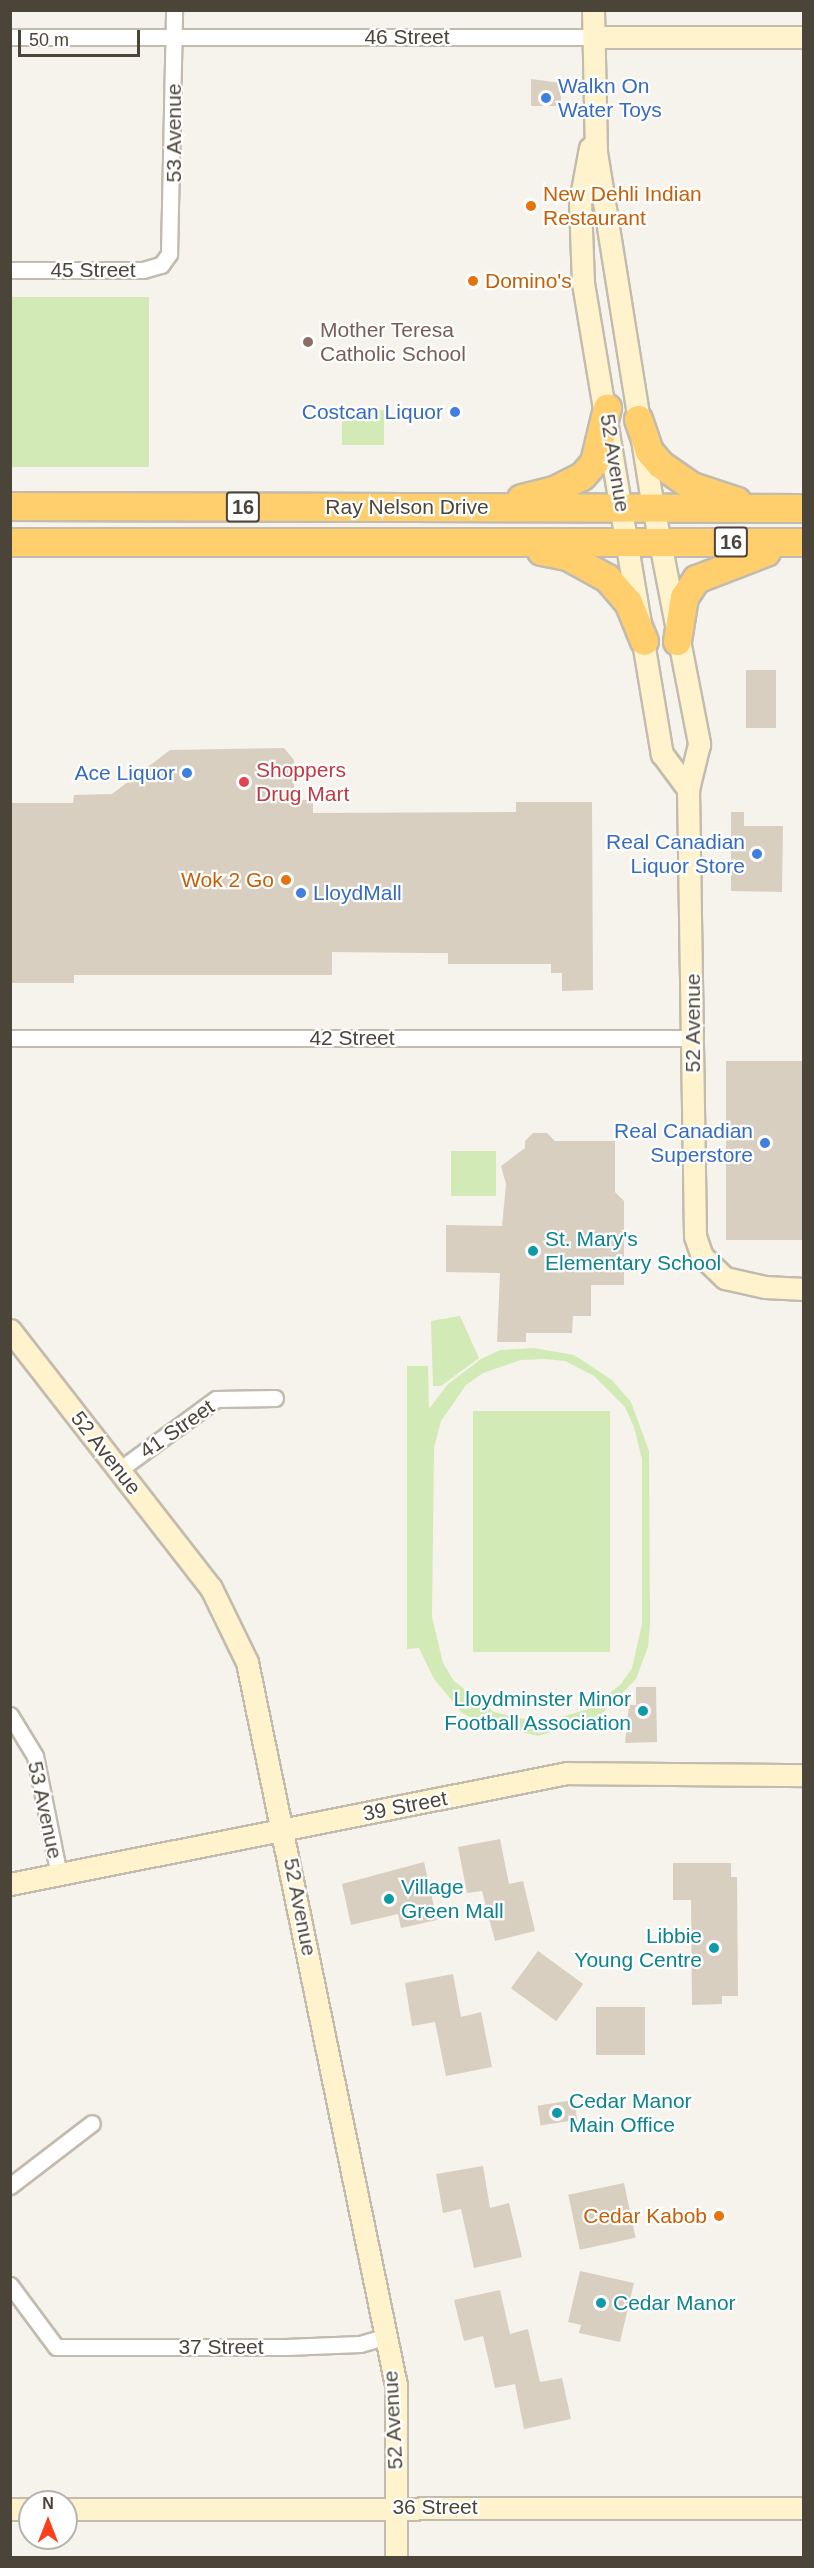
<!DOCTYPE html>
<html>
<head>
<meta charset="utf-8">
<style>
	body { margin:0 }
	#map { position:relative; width:814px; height:2568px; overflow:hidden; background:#f6f3ec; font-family:Arial,sans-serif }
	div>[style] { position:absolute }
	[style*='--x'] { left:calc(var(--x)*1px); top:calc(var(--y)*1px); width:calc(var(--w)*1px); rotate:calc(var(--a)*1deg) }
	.green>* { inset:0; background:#d2eab5; transform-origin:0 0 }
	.building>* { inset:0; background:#d8cfc1; transform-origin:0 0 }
	.roads { filter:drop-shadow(2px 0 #c2bbae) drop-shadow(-2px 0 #c2bbae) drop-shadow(0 2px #c2bbae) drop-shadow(0 -2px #c2bbae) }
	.street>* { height:15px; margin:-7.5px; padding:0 7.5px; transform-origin:7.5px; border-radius:7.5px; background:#fff }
	.secondary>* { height:21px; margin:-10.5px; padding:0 10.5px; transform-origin:10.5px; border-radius:10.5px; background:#fff3cd }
	.highway>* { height:27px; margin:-13.5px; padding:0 13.5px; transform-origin:13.5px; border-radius:13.5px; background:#ffcf6e }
	.dots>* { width:16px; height:16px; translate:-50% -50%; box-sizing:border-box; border:3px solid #fff; border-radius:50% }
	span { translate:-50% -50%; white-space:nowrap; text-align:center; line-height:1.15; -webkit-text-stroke:4.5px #fff; paint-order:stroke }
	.shield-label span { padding:2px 4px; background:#fff; border:2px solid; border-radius:4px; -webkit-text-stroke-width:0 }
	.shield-label { font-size:20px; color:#4b4439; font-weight:700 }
	.street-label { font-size:21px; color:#4b4439 }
	.shop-label { font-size:21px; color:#366cbe }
	.left { translate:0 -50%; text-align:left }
	.right { translate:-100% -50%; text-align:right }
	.food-label { font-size:21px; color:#c56008 }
	.education-label { font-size:21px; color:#785e54 }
	.health-label { font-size:21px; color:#be3a42 }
	.culture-label { font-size:21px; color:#0d838f }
	.frame { position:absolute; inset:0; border:12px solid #4b4439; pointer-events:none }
	.north { position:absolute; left:18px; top:2490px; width:60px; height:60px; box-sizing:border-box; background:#fff; border:2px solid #b7b4b0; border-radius:50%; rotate:0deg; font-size:16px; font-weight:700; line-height:24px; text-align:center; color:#4b4439 }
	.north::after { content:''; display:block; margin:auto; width:21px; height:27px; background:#fc3f1d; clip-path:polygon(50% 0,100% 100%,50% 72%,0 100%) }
	.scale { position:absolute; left:18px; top:30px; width:122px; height:27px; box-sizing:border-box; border:3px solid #4b4439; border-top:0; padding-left:8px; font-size:18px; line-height:21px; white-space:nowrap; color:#4b4439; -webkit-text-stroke:4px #fff; paint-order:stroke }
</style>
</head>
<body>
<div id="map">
	<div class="green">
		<div style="left:11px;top:297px;width:138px;height:170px"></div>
		<div style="left:342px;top:410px;width:42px;height:35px"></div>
		<div style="left:451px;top:1151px;width:45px;height:45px"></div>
		<div style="clip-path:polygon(460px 1316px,479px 1358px,441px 1386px,433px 1386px,431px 1321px)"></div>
		<div style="clip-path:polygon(evenodd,534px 1348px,574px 1355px,612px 1380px,631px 1402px,649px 1451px,650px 1625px,648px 1647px,636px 1679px,598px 1718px,538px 1736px,480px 1722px,462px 1713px,434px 1679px,419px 1648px,407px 1649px,407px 1366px,428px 1366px,429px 1409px,448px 1384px,481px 1359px,500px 1350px,534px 1348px,545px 1359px,565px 1361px,594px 1376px,625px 1407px,634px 1427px,642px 1459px,642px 1624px,632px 1668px,621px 1684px,591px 1708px,542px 1723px,494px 1712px,454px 1681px,443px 1663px,432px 1617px,434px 1448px,441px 1421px,466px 1385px,483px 1373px,521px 1360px,545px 1359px)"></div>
		<div style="left:473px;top:1411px;width:137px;height:241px"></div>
	</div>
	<div class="building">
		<div style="clip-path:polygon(531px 79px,561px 83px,561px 106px,531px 106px)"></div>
		<div style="left:746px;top:670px;width:30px;height:58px"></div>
		<div style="clip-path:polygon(284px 748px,294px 760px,294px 800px,313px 800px,313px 813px,516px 812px,516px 802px,592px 802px,593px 990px,562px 991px,562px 973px,551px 973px,551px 964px,448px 964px,448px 953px,421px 953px,332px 952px,332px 975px,74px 975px,74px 983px,10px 983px,10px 803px,73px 803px,74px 795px,112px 794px,170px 750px)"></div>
		<div style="clip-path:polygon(731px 812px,744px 812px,744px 826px,783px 826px,782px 892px,731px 891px)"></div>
		<div style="left:726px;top:1061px;width:78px;height:179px"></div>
		<div style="clip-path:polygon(533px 1133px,547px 1133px,555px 1141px,615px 1141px,615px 1192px,624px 1201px,624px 1285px,591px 1285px,591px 1316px,573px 1316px,572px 1333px,526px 1333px,526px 1342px,497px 1342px,500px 1273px,446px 1272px,446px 1225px,502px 1226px,506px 1184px,501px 1166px,525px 1148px,525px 1141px)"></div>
		<div style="clip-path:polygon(636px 1687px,656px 1687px,657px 1742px,625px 1743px,629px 1705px,636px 1705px)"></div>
		<div style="clip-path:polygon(500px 1839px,509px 1884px,523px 1881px,535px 1931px,495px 1941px,482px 1891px,467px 1893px,458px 1847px)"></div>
		<div style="clip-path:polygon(424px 1862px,437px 1920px,401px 1928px,398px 1914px,351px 1925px,342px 1884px)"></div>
		<div style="clip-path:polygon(673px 1863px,731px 1863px,731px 1877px,737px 1877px,738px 1996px,722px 1996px,722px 2004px,692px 2005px,691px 1900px,673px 1900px)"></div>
		<div style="left:538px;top:1951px;width:56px;height:46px;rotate:36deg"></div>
		<div style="clip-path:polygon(453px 1974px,461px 2017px,481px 2012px,492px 2067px,446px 2076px,435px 2022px,412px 2026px,405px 1983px)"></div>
		<div style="left:596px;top:2007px;width:49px;height:48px"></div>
		<div style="left:574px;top:2100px;width:20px;height:37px;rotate:81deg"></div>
		<div style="clip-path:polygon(483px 2166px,490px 2208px,509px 2203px,522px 2257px,474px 2268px,461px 2209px,443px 2213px,436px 2174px)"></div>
		<div style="left:624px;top:2183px;width:56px;height:57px;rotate:78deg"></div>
		<div style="clip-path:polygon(580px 2271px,634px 2283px,620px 2342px,579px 2333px,581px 2325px,568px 2322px)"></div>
		<div style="clip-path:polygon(500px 2290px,510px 2334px,528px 2329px,540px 2382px,562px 2378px,571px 2419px,524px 2429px,515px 2384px,495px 2388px,483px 2336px,464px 2341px,454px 2300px)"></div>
	</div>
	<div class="roads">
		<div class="street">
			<div style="--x:10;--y:37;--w:583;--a:0"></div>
			<div style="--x:10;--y:270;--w:133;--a:0"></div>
			<div style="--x:143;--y:270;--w:19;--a:-16"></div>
			<div style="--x:161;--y:265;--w:14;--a:-54"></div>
			<div style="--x:169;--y:254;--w:244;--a:-88.8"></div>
			<div style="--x:10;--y:1038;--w:684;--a:0"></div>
			<div style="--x:119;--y:1470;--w:120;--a:-36.2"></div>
			<div style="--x:216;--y:1399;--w:59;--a:-1"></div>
			<div style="--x:10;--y:1715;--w:48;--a:58.6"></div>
			<div style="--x:35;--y:1756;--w:121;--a:78.6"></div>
			<div style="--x:10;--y:2186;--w:103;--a:-37.5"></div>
			<div style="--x:10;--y:2285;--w:77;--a:53.4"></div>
			<div style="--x:56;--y:2347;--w:230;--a:0"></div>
			<div style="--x:286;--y:2347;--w:74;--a:-2.3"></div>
			<div style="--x:360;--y:2344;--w:26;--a:-16"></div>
		</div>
		<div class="secondary">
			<div style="--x:593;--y:10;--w:142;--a:88.8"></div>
			<div style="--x:596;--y:152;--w:348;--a:80.9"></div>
			<div style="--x:651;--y:496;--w:253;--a:79"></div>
			<div style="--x:699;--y:744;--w:46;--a:103.7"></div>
			<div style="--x:688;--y:789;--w:447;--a:89.1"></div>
			<div style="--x:695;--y:1236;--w:21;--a:71"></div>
			<div style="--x:702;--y:1256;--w:32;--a:44"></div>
			<div style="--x:725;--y:1278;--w:41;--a:12.7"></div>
			<div style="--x:765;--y:1287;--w:39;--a:3"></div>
			<div style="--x:593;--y:37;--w:211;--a:0"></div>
			<div style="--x:590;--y:148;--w:55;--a:100.5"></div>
			<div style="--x:580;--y:202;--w:81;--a:87.9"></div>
			<div style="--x:583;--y:283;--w:478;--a:80.5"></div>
			<div style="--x:662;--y:754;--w:44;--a:53.4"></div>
			<div style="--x:10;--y:1330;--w:327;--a:52.1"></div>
			<div style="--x:211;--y:1588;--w:82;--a:64.1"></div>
			<div style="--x:247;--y:1662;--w:738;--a:78.36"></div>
			<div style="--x:396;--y:2385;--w:173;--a:90"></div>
			<div style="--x:10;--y:1884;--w:568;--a:-11.27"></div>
			<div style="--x:567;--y:1773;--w:237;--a:0.5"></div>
			<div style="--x:10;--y:2509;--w:20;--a:0"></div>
			<div style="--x:66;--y:2509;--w:738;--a:-0.08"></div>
		</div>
		<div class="highway">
			<div style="--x:638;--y:419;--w:34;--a:71"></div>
			<div style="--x:649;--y:451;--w:17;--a:50"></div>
			<div style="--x:660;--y:464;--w:39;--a:35"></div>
			<div style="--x:692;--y:486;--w:47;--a:18.4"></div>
			<div style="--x:521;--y:498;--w:34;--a:-14"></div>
			<div style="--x:554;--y:490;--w:31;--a:-27"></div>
			<div style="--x:582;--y:476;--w:18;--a:-49"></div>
			<div style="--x:594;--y:462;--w:56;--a:-76.5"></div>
			<div style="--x:10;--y:506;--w:794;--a:0.14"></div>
			<div style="--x:10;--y:542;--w:794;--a:0"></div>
			<div style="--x:541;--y:551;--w:26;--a:11"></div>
			<div style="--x:567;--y:556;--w:46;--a:28.8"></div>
			<div style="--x:607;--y:578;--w:32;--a:49"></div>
			<div style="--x:628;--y:602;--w:42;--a:67.7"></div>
			<div style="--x:677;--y:641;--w:45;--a:-81"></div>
			<div style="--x:684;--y:597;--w:22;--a:-56"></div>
			<div style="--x:696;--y:579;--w:75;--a:-21.1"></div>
		</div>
	</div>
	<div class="dots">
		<div style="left:546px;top:98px;background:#3f7fe0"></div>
		<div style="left:531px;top:206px;background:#e8710a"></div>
		<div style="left:473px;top:281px;background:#e8710a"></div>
		<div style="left:308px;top:342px;background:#8d6e63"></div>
		<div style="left:455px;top:412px;background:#3f7fe0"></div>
		<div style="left:187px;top:773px;background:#3f7fe0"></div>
		<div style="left:244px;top:782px;background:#e0444e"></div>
		<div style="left:757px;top:854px;background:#3f7fe0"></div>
		<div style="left:286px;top:880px;background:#e8710a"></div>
		<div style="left:301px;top:893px;background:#3f7fe0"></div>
		<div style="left:765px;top:1143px;background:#3f7fe0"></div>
		<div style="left:533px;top:1251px;background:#0f9aa8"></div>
		<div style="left:643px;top:1711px;background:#0f9aa8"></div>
		<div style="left:389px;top:1899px;background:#0f9aa8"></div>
		<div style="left:714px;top:1948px;background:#0f9aa8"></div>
		<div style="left:557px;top:2113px;background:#0f9aa8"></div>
		<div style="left:719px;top:2216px;background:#e8710a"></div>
		<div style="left:601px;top:2303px;background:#0f9aa8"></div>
	</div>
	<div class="shield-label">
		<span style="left:243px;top:507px">16</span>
		<span style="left:731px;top:542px">16</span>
	</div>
	<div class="street-label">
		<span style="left:407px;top:37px">46 Street</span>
		<span style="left:174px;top:133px;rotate:-90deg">53 Avenue</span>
		<span style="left:93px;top:270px">45 Street</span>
		<span style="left:615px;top:463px;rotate:81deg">52 Avenue</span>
		<span style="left:407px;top:507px">Ray Nelson Drive</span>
		<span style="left:693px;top:1023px;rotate:-90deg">52 Avenue</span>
		<span style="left:352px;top:1038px">42 Street</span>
		<span style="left:177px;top:1429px;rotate:-35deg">41 Street</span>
		<span style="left:106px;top:1453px;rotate:52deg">52 Avenue</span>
		<span style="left:405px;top:1806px;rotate:-11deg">39 Street</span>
		<span style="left:45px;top:1810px;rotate:78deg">53 Avenue</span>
		<span style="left:300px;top:1907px;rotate:79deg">52 Avenue</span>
		<span style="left:221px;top:2347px">37 Street</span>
		<span style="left:393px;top:2420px;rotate:-93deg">52 Avenue</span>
		<span style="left:435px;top:2507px">36 Street</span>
	</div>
	<div class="shop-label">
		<span class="left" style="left:558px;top:98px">Walkn On<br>Water Toys</span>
		<span class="right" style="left:443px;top:412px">Costcan Liquor</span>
		<span class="right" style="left:175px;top:773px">Ace Liquor</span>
		<span class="right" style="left:745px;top:854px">Real Canadian<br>Liquor Store</span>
		<span class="left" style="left:313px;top:893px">LloydMall</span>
		<span class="right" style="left:753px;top:1143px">Real Canadian<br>Superstore</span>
	</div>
	<div class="food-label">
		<span class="left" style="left:543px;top:206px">New Dehli Indian<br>Restaurant</span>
		<span class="left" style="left:485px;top:281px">Domino's</span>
		<span class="right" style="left:274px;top:880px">Wok 2 Go</span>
		<span class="right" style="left:707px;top:2216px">Cedar Kabob</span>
	</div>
	<div class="education-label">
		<span class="left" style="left:320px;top:342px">Mother Teresa<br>Catholic School</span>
	</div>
	<div class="health-label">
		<span class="left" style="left:256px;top:782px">Shoppers<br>Drug Mart</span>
	</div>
	<div class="culture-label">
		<span class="left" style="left:545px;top:1251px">St. Mary's<br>Elementary School</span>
		<span class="right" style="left:631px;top:1711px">Lloydminster Minor<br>Football Association</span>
		<span class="left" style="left:401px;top:1899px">Village<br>Green Mall</span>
		<span class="right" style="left:702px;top:1948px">Libbie<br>Young Centre</span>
		<span class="left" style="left:569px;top:2113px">Cedar Manor<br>Main Office</span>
		<span class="left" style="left:613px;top:2303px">Cedar Manor</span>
	</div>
	<div class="frame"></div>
	<div class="north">N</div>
	<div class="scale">50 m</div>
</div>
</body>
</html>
